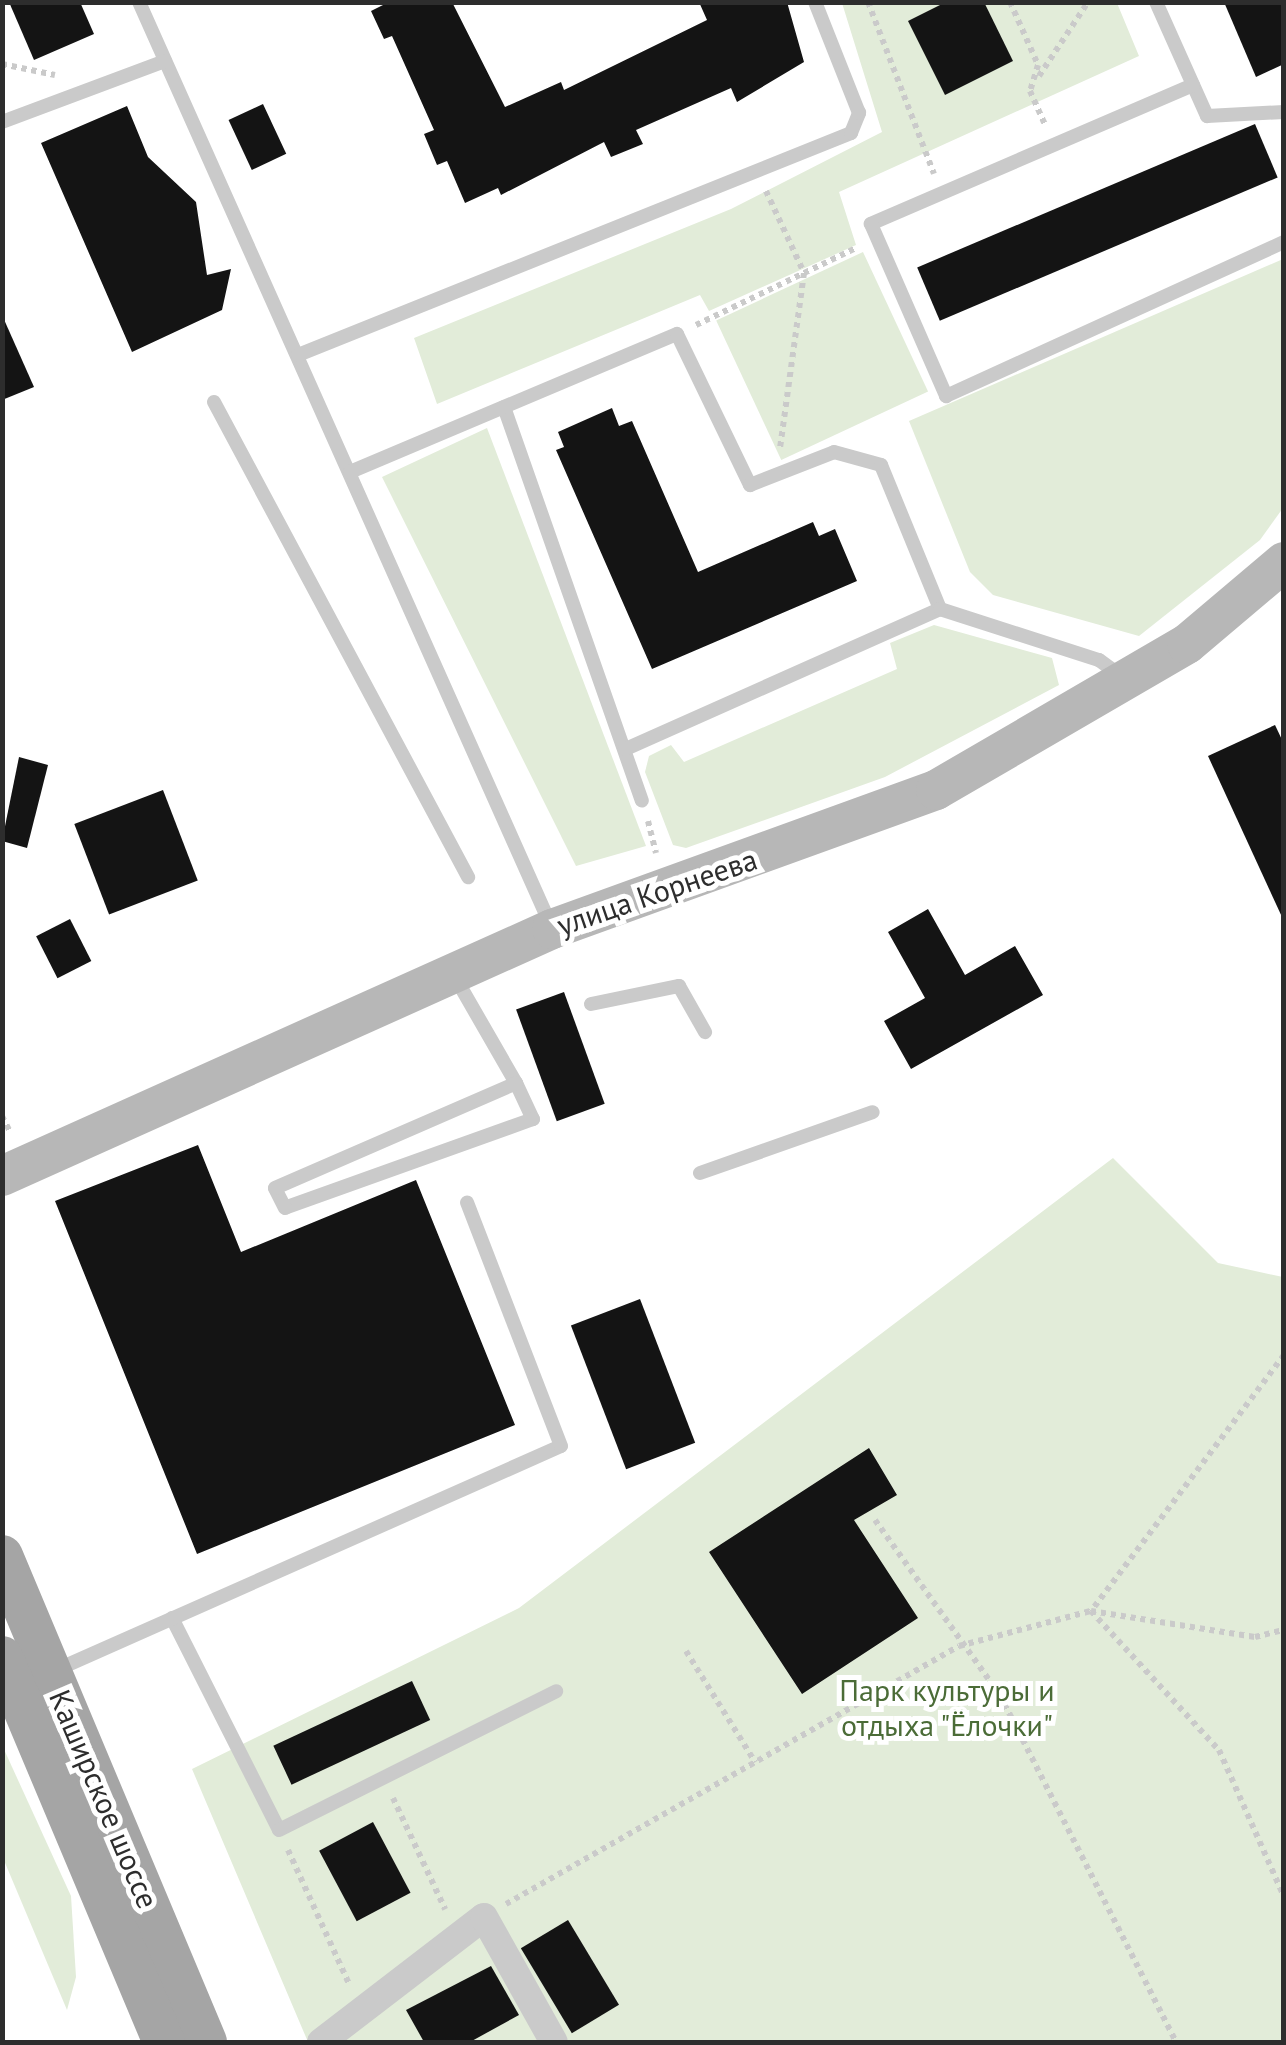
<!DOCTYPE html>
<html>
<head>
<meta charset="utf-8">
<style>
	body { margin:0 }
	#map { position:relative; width:1286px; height:2045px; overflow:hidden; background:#fff; font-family:"PT Sans",sans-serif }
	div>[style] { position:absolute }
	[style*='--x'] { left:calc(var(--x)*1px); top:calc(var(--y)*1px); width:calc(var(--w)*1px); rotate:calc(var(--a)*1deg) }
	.green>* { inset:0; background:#e2ecd9; transform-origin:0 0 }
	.building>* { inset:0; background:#141414; transform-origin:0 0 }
	.path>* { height:6px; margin-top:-3px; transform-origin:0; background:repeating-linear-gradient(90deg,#cacaca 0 5px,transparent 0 10px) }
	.lane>* { height:14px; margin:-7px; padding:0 7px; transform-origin:7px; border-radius:7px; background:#cacaca }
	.street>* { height:28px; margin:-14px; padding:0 14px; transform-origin:14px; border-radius:14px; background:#cacaca }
	.secondary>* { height:40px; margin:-20px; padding:0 20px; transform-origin:20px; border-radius:20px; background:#b7b7b7 }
	.primary>* { height:42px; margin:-21px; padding:0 21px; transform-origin:21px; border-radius:21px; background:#a5a5a5 }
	span { translate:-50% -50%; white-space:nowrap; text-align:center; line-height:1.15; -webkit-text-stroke:10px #fff; paint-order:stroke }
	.street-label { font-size:30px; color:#2d2d2d }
	.park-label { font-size:30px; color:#4b6c37 }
	.frame { position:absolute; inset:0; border:5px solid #2d2d2d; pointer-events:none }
</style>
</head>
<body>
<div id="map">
	<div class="green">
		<div style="clip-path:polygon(842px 3px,1117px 3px,1139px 56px,839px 192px,856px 245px,709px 311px,700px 295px,437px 404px,414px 338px,731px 209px,882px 132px)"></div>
		<div style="left:863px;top:252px;width:154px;height:162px;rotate:65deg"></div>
		<div style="clip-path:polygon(1283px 259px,1283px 508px,1260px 540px,1139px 636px,993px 595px,970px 572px,909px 421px)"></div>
		<div style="clip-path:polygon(487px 428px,646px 846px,576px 866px,382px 477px)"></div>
		<div style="clip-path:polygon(934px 625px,1052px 658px,1059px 685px,885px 777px,686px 848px,673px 845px,645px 772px,649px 756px,671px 745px,684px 762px,897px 669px,890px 643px)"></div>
		<div style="clip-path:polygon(1113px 1158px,1218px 1263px,1283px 1277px,1283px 2042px,308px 2042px,192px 1769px,519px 1608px)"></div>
		<div style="clip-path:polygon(2px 1745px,71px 1896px,76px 1977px,67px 2010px,3px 1858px)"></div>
	</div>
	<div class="building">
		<div style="clip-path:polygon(9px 2px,80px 2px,94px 34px,34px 60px)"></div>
		<div style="clip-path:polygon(389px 2px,452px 2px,505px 107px,561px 82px,564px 90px,707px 20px,699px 2px,787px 2px,804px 62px,737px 102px,731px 88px,636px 130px,643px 144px,611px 157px,604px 142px,501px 195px,498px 188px,465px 203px,447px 161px,437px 165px,424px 134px,434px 130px,392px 36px,384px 39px,371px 11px)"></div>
		<div style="clip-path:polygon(946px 2px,984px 2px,1013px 61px,945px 95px,908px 21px)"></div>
		<div style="clip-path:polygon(1224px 2px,1284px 2px,1284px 64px,1256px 77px)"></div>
		<div style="left:263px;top:104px;width:55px;height:38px;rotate:65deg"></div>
		<div style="clip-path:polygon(127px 106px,148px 157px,196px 202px,207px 275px,231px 269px,222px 310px,132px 352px,41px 143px)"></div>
		<div style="left:1255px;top:124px;width:58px;height:367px;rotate:67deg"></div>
		<div style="clip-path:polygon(2px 315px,34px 387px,2px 400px)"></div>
		<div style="clip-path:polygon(612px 408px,619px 426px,632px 421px,698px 572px,813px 522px,819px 536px,835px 529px,857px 581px,652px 669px,556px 450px,564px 447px,558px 432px)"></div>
		<div style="clip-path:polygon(1275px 725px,1284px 744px,1282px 917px,1208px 756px)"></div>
		<div style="clip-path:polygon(19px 757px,48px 765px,27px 848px,2px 841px)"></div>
		<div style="left:163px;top:790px;width:97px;height:95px;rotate:69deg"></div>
		<div style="clip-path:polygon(928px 909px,965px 975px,1015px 946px,1043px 995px,911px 1069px,884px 1021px,925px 998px,888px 932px)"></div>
		<div style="left:70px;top:919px;width:47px;height:38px;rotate:63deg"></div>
		<div style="left:564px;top:992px;width:119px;height:51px;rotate:70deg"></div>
		<div style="clip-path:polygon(198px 1145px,241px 1252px,416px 1180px,515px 1425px,197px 1554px,55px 1201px)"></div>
		<div style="left:640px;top:1299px;width:154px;height:74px;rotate:69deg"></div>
		<div style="clip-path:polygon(869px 1448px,897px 1495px,854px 1520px,918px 1618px,802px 1694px,709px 1552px)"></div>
		<div style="left:412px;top:1681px;width:43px;height:153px;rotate:65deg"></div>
		<div style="left:373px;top:1822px;width:80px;height:61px;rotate:62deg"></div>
		<div style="left:568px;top:1920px;width:99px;height:55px;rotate:59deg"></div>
		<div style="clip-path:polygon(491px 1966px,519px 2015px,470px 2042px,424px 2042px,406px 2010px)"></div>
	</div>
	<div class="path">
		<div style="--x:868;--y:2;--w:184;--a:69"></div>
		<div style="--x:1010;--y:2;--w:69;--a:66"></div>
		<div style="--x:1038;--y:65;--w:27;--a:107"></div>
		<div style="--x:1030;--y:91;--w:37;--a:66"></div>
		<div style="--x:2;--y:64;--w:54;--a:11.7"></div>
		<div style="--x:1039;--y:76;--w:89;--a:-56.5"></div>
		<div style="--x:766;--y:191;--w:90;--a:65.1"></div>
		<div style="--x:804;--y:273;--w:178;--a:97.8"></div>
		<div style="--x:696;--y:325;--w:178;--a:-25.7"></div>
		<div style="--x:648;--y:821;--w:33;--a:76"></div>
		<div style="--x:2;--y:1116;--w:16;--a:63"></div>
		<div style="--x:1284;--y:1355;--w:321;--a:127"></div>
		<div style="--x:1091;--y:1611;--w:166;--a:9"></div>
		<div style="--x:1255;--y:1637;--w:30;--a:-14"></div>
		<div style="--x:875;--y:1520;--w:215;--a:54.5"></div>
		<div style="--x:1000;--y:1695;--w:389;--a:63.1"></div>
		<div style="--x:686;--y:1651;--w:131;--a:58.1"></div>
		<div style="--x:393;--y:1798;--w:123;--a:64.9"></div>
		<div style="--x:288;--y:1850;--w:147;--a:65.5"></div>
		<div style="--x:506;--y:1904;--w:521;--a:-29.66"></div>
		<div style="--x:959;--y:1646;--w:137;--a:-14.9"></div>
		<div style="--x:1091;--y:1611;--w:189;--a:47.4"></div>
		<div style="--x:1219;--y:1750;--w:161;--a:66.1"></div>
	</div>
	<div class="lane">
		<div style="--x:139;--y:2;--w:1014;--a:65.96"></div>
		<div style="--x:1156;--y:2;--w:125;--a:65.9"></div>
		<div style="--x:1207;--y:116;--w:77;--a:-3"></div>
		<div style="--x:1193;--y:85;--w:351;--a:156.7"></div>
		<div style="--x:871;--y:224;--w:188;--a:66.4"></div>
		<div style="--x:946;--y:396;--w:371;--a:-24.5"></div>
		<div style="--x:2;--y:122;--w:174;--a:-20.5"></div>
		<div style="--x:298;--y:355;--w:596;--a:-21.87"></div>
		<div style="--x:851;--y:133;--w:22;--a:-68"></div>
		<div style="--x:859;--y:113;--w:119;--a:-111.6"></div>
		<div style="--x:214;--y:402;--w:539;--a:61.86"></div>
		<div style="--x:504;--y:407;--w:417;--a:70.7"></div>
		<div style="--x:350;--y:472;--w:355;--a:-22.9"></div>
		<div style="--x:677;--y:334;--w:168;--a:64.2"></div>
		<div style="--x:750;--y:485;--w:90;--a:-21.4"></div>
		<div style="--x:834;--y:452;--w:49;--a:15.5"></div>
		<div style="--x:881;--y:465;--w:156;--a:67.7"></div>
		<div style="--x:940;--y:609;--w:345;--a:156"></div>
		<div style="--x:940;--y:609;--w:167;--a:17.8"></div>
		<div style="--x:1099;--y:660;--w:27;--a:36"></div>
		<div style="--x:455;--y:977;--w:122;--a:60.1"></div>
		<div style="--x:516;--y:1083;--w:40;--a:65"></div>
		<div style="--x:533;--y:1119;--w:263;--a:160.3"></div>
		<div style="--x:285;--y:1208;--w:22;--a:-117"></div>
		<div style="--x:275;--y:1188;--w:263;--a:-23.5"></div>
		<div style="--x:591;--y:1004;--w:90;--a:-11.6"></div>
		<div style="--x:679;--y:986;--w:53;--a:60.5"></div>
		<div style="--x:700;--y:1173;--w:183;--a:-19.4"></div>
		<div style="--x:172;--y:1618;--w:237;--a:63.2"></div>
		<div style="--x:279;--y:1830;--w:310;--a:-26.6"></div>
		<div style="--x:56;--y:1670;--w:552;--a:-23.92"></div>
		<div style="--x:561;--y:1446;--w:261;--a:-111.1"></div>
	</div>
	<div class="street">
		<div style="--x:321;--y:2042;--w:205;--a:-37.5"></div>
		<div style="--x:484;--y:1917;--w:143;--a:60.8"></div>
	</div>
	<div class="secondary">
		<div style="--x:2;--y:1176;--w:603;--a:-24.18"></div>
		<div style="--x:552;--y:929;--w:408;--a:-19.9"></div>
		<div style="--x:936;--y:790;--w:290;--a:-30.2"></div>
		<div style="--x:1187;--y:644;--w:127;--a:-40.2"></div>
	</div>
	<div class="primary">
		<div style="--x:2;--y:1556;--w:527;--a:67.23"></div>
		<div style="--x:2;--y:1657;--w:418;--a:67.2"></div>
	</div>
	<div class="street-label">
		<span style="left:657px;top:892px;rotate:-19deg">улица Корнеева</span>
		<span style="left:104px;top:1799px;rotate:67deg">Каширское шоссе</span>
	</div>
	<div class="park-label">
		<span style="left:947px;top:1707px">Парк культуры и<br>отдыха "Ёлочки"</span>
	</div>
	<div class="frame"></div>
</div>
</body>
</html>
